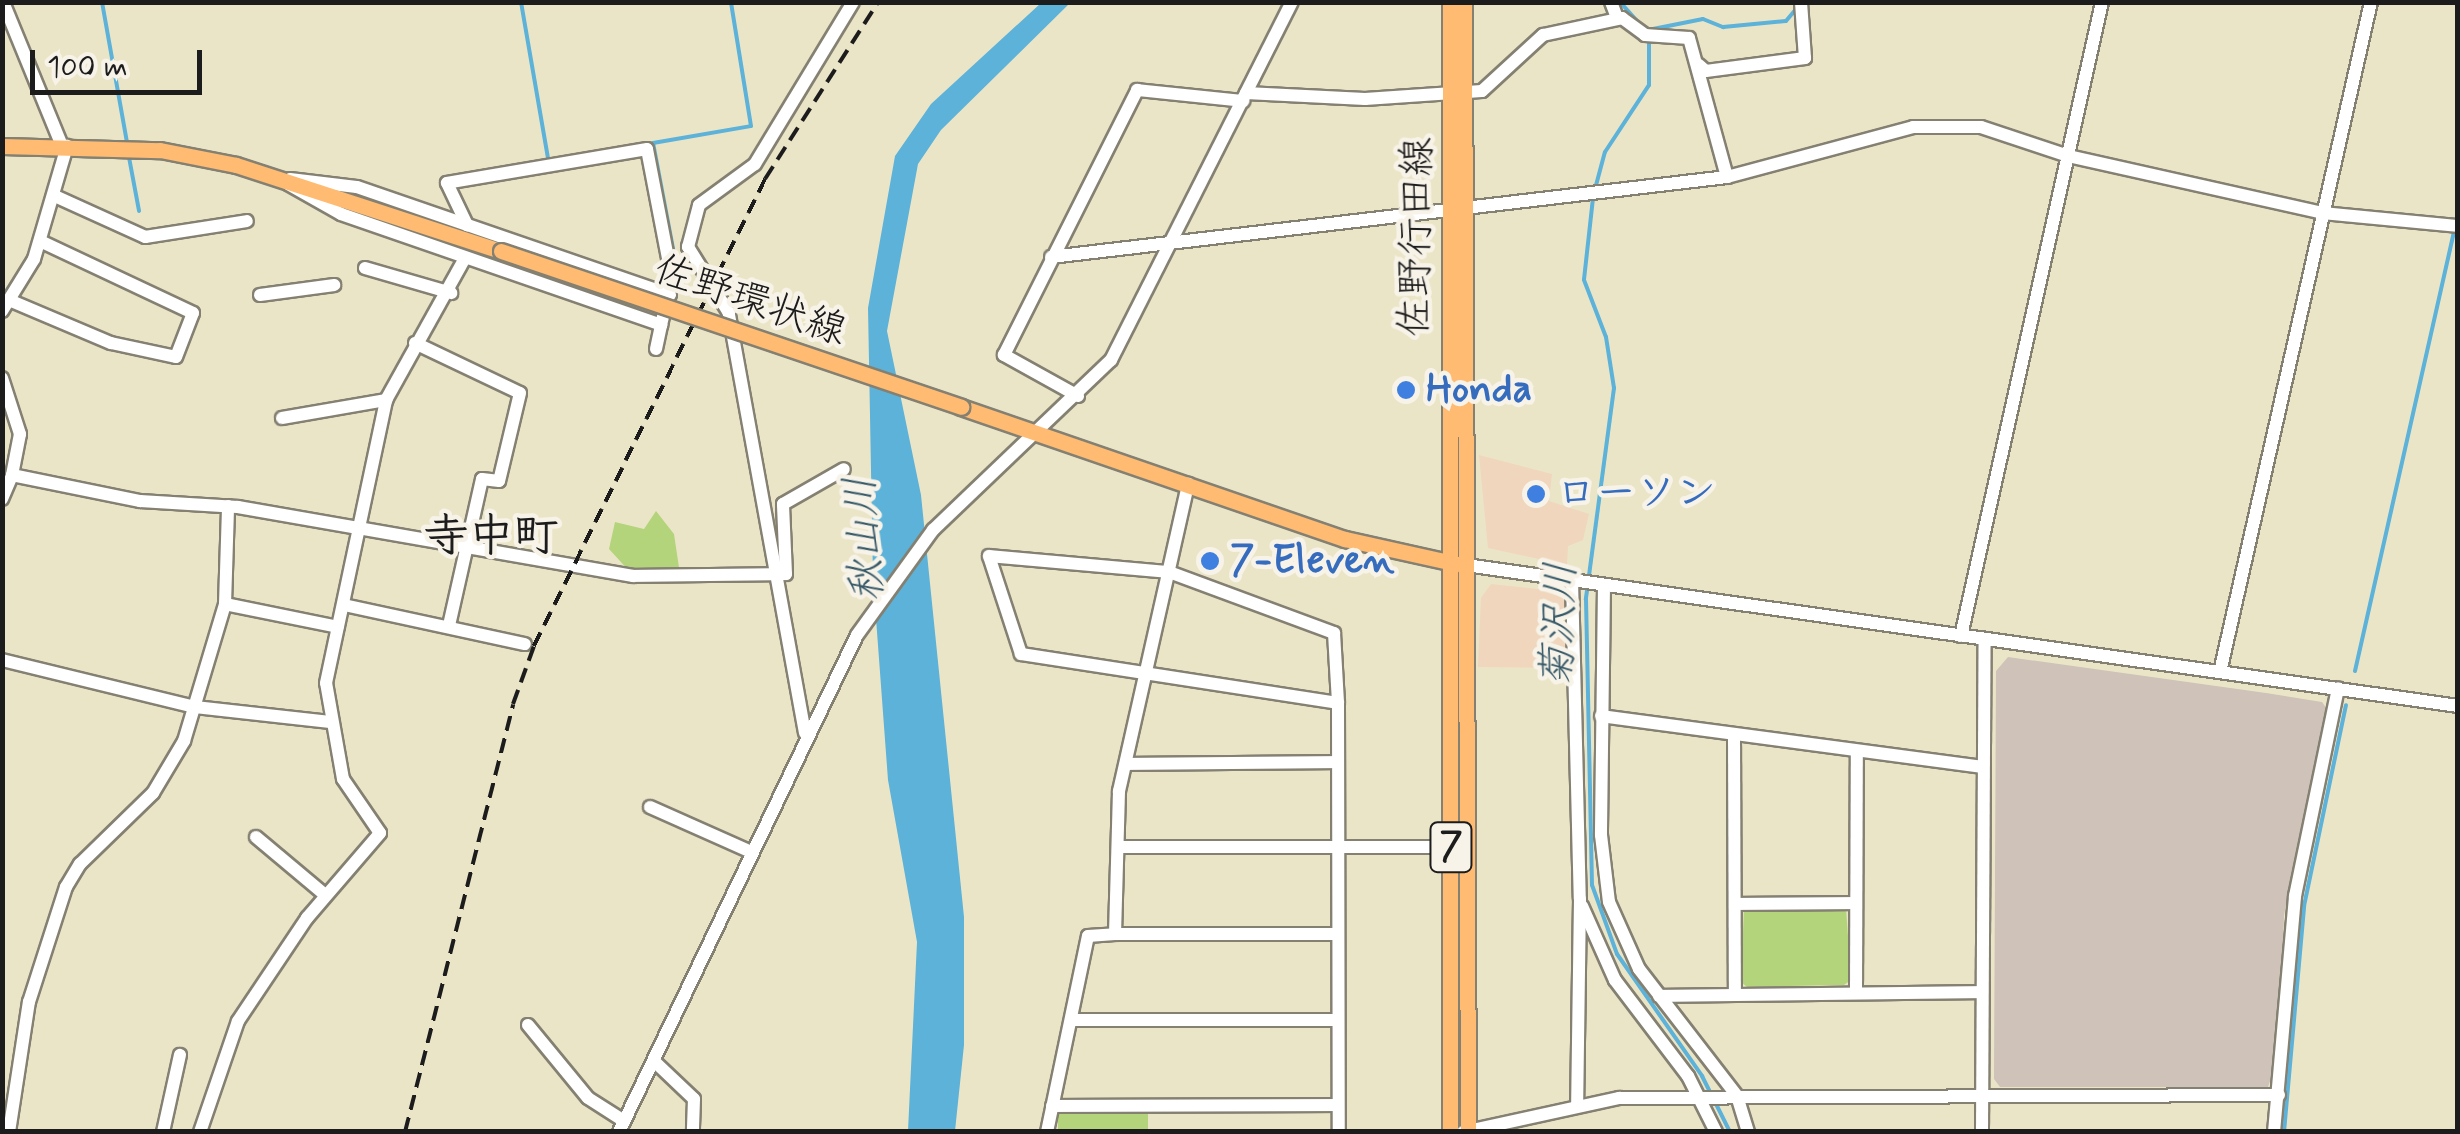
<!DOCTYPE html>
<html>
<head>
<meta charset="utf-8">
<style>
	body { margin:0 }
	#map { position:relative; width:2460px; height:1134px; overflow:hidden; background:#ebe5c8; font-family:Mynerve,"Klee One",sans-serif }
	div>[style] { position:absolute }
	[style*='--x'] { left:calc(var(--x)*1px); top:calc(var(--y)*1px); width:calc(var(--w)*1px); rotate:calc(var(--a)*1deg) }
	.built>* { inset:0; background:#f0d6bc }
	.industrial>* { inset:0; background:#cec2b9 }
	.green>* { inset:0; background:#b4d47c; transform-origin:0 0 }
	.water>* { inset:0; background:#5cb2d8 }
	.stream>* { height:4px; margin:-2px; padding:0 2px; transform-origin:2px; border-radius:2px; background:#5cb2d8 }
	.roads { filter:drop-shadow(2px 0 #848072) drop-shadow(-2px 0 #848072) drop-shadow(0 2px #848072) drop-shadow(0 -2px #848072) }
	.minor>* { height:12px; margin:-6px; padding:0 6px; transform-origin:6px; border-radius:6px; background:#fff }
	.major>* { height:15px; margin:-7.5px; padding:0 7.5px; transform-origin:7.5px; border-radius:7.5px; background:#ffbb71 }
	.rail>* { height:4px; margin-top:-2px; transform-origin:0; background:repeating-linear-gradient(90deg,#1c1c1c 0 15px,transparent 0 23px) }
	.bridges { filter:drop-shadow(2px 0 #848072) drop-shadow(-2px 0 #848072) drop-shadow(0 2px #848072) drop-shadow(0 -2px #848072) }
	.major-bridge>* { height:15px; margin:-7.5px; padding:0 7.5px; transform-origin:7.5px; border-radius:7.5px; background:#ffbb71 }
	.dots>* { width:28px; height:28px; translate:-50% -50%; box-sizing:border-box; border:5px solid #f7f3e8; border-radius:50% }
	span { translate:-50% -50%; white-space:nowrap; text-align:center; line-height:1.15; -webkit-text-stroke:9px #f7f3e8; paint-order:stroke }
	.shield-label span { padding:2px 8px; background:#f7f3e8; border:2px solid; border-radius:8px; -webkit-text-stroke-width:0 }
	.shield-label { font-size:38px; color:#1c1c1c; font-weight:700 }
	.street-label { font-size:40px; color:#1c1c1c }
	.shop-label { font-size:40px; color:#366cbe; font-weight:700 }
	.left { translate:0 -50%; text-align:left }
	.water-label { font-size:42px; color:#365867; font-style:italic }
	.quarter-label { font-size:45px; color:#1c1c1c; font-weight:700 }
	.frame { position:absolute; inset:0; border:5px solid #1c1c1c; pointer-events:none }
	.scale { position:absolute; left:30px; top:50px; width:172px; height:45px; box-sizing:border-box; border:5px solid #1c1c1c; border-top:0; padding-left:12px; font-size:30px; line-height:35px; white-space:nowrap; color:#1c1c1c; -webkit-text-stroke:8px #f7f3e8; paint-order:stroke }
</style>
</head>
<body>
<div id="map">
	<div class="built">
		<div style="clip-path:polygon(1479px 455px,1552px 474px,1549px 501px,1589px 514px,1583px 540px,1568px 546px,1567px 565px,1488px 548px)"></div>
		<div style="clip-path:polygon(1491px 584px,1564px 592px,1570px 668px,1478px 667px,1481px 598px)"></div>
	</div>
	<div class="industrial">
		<div style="clip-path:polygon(2008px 657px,2266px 693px,2322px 702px,2327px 709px,2284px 915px,2280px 1051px,2268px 1087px,2000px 1087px,1994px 1079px,1996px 671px)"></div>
	</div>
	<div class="green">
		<div style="clip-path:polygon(656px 511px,674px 534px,680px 574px,631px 573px,609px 549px,615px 522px,644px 529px)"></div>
		<div style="clip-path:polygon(1744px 907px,1846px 907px,1851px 980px,1844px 985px,1747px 987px,1741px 982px)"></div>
		<div style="left:1058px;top:1111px;width:90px;height:21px"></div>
	</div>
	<div class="water">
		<div style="clip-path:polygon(1041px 3px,1070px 3px,941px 130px,918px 164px,887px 331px,921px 495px,964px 917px,964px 1045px,955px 1131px,908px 1131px,917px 942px,888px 780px,873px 578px,868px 308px,895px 156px,931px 104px)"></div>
	</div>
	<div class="stream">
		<div style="--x:102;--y:2;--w:143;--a:79.9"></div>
		<div style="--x:521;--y:2;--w:158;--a:80.2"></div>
		<div style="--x:1620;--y:2;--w:30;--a:48"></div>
		<div style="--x:1648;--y:30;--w:56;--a:-11.3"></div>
		<div style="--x:1703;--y:19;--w:22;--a:22"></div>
		<div style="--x:1723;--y:27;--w:63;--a:-5.4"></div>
		<div style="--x:1786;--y:21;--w:16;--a:-50"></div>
		<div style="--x:128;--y:152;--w:60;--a:79.4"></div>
		<div style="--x:1595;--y:189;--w:38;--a:-75"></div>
		<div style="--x:1605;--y:152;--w:80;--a:-56.7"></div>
		<div style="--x:1649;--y:85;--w:46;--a:-90"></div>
		<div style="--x:1593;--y:198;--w:82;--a:96.3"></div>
		<div style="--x:1584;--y:280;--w:61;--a:68.9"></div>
		<div style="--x:1606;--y:337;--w:52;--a:81.1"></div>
		<div style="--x:1614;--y:388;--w:213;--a:97.6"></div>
		<div style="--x:1586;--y:599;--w:286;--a:88.8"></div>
		<div style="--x:1592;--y:885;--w:73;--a:70.1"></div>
		<div style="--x:1617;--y:954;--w:149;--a:55.1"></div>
		<div style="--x:1702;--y:1076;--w:63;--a:63.4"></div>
		<div style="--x:678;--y:275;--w:134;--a:-100.7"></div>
		<div style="--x:653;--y:143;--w:99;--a:-9.8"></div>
		<div style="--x:751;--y:126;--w:126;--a:-99.2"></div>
		<div style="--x:2355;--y:671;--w:451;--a:-77.3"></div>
		<div style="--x:2284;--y:1132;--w:227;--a:-84.9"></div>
		<div style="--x:2304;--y:906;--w:205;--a:-78.2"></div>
	</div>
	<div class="roads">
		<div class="minor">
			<div style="--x:3;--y:2;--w:156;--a:67.7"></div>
			<div style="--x:1611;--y:2;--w:17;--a:69"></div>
			<div style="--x:1699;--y:65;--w:9;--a:41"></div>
			<div style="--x:1706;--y:71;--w:100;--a:-7.5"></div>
			<div style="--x:1805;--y:58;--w:56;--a:-94.1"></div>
			<div style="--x:1246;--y:93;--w:119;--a:2.9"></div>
			<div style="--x:1365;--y:99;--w:117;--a:-3.9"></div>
			<div style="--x:1482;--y:91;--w:83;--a:-42.6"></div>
			<div style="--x:1543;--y:35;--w:81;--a:-12.1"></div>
			<div style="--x:1622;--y:18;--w:29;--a:36"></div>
			<div style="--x:1645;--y:35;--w:44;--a:3.9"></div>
			<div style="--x:1689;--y:38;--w:144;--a:74.7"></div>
			<div style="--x:290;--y:179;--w:67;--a:6.8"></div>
			<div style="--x:357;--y:187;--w:331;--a:19"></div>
			<div style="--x:288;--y:184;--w:61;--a:29.5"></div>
			<div style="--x:341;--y:214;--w:339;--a:19.1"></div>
			<div style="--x:661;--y:325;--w:47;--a:-76.6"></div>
			<div style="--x:672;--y:279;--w:132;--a:-100.9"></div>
			<div style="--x:647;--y:149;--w:203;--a:170.4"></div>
			<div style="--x:447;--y:183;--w:47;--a:64.5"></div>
			<div style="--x:57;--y:197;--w:97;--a:24.4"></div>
			<div style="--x:145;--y:237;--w:103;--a:-8.9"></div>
			<div style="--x:1051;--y:257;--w:681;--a:-6.75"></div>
			<div style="--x:1727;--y:177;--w:193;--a:-15"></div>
			<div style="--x:1913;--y:127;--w:68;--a:0"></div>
			<div style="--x:1981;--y:127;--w:92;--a:18.4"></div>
			<div style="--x:2068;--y:156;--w:261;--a:12.6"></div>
			<div style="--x:2323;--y:213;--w:136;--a:5.5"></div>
			<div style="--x:365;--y:268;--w:90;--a:16.2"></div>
			<div style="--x:260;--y:295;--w:75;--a:-7.7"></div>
			<div style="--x:9;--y:300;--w:111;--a:22.9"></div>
			<div style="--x:111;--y:343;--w:66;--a:12.2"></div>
			<div style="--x:176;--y:357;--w:47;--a:-68.9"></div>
			<div style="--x:193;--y:313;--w:169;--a:-154.8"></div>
			<div style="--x:2;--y:311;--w:61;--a:-58.4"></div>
			<div style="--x:34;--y:259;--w:118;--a:-73.7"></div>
			<div style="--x:415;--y:343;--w:116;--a:25.5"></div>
			<div style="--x:520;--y:393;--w:90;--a:103.4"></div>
			<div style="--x:499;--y:481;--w:17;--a:-173"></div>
			<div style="--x:482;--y:479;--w:150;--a:102.7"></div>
			<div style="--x:656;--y:349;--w:25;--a:-78"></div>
			<div style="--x:2;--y:378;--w:59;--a:72.2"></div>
			<div style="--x:20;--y:434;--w:42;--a:101"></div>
			<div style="--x:12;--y:475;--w:131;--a:11.5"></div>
			<div style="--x:140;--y:501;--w:98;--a:3.5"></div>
			<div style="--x:238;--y:507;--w:401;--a:9.9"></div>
			<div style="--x:633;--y:576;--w:153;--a:-0.7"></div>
			<div style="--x:786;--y:574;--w:70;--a:-92.5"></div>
			<div style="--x:783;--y:504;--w:70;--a:-29.8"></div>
			<div style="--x:1078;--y:396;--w:85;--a:-151"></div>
			<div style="--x:1004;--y:355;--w:297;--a:-63.3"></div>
			<div style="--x:1137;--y:90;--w:107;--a:5.9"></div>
			<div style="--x:282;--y:418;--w:106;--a:-9.8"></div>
			<div style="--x:2;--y:499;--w:26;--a:-67"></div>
			<div style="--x:1466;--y:565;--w:1002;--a:8.09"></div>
			<div style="--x:1572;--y:580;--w:319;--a:88.6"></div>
			<div style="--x:1580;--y:899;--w:205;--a:90.8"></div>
			<div style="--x:1604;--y:585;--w:250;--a:90.7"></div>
			<div style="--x:1601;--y:835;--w:67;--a:83.2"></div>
			<div style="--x:1609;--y:902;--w:73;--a:65.9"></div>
			<div style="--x:1639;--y:969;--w:160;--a:52.3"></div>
			<div style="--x:1737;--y:1096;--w:38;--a:73"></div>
			<div style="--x:225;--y:604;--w:115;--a:11.5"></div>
			<div style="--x:344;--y:605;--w:185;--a:12.2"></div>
			<div style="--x:1961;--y:636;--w:649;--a:-77.46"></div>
			<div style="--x:2;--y:660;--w:199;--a:13.7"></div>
			<div style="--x:195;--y:707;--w:136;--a:6.3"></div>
			<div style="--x:2220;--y:672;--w:687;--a:-77.3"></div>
			<div style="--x:1338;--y:703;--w:321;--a:-171.2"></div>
			<div style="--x:1021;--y:654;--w:103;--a:-108.1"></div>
			<div style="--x:989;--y:556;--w:181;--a:5.1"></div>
			<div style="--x:1169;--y:572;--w:176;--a:20.3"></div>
			<div style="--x:1334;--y:633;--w:70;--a:86.7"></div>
			<div style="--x:1338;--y:703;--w:429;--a:89.9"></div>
			<div style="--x:1601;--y:716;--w:385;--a:7.6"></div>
			<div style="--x:805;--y:733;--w:427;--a:-100.3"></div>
			<div style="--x:729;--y:313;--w:78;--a:-121.8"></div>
			<div style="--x:688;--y:247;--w:43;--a:-75.3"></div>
			<div style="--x:699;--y:205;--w:69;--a:-36.2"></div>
			<div style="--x:755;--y:164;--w:189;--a:-58.8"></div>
			<div style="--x:1734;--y:736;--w:255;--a:89.8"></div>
			<div style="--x:1126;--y:764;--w:212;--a:-0.5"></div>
			<div style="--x:650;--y:807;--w:111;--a:24"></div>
			<div style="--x:256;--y:837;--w:90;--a:40"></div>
			<div style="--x:1118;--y:847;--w:347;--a:0"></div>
			<div style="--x:1735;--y:904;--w:121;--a:-0.5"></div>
			<div style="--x:1582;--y:906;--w:81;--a:66"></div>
			<div style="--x:1615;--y:980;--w:121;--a:52.8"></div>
			<div style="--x:1688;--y:1076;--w:63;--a:63.4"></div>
			<div style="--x:1115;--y:934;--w:223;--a:0"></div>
			<div style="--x:1856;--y:991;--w:239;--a:-89.8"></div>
			<div style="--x:1659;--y:996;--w:323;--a:-0.7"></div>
			<div style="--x:1071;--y:1020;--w:267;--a:0"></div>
			<div style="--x:528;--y:1025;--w:94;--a:50.6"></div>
			<div style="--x:588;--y:1098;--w:43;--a:32.6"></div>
			<div style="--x:654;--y:1061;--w:55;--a:43.5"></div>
			<div style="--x:694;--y:1099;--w:33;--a:92"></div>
			<div style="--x:1052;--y:1106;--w:286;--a:-0.2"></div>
			<div style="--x:9;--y:1132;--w:132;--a:-81.3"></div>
			<div style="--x:29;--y:1002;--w:121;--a:-72.2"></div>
			<div style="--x:66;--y:887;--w:27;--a:-59"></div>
			<div style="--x:80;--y:864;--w:102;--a:-44.2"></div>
			<div style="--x:153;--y:793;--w:61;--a:-59.2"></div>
			<div style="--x:184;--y:741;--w:143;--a:-73.3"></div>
			<div style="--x:225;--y:604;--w:98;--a:-88.2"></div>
			<div style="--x:163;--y:1132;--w:79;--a:-77.6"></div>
			<div style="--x:200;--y:1132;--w:117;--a:-71.1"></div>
			<div style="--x:238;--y:1021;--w:124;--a:-56.2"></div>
			<div style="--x:307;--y:918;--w:112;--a:-49.3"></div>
			<div style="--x:380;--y:833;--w:65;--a:-124.4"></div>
			<div style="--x:343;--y:779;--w:97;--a:-100"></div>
			<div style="--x:326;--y:683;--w:289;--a:-78"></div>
			<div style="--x:386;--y:400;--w:162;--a:-60.9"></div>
			<div style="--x:619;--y:1132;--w:551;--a:-64.41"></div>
			<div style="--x:857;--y:635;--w:130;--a:-54.1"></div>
			<div style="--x:933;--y:530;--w:246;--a:-43.7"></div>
			<div style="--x:1111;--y:360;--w:401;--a:-63.2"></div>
			<div style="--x:1047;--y:1132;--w:200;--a:-78.2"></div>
			<div style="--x:1088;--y:936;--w:27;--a:-4"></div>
			<div style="--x:1115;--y:934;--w:143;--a:-88.4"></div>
			<div style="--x:1119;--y:791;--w:315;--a:-77.3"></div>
			<div style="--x:1463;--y:1132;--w:160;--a:-12.3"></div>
			<div style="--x:1619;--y:1098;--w:660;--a:-0.26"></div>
			<div style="--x:1982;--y:1132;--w:493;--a:-89.7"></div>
			<div style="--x:2274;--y:1132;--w:237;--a:-84.9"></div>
			<div style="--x:2295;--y:896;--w:212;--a:-78.3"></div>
		</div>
		<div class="major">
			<div style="--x:1464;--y:2;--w:1130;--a:89.8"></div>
			<div style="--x:2;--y:146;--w:158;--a:1.5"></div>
			<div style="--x:160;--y:150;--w:77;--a:11.2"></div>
			<div style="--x:236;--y:165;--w:279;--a:18"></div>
			<div style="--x:961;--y:407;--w:406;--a:19"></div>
			<div style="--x:1345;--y:539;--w:116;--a:12.5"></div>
			<div style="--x:1450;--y:1132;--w:1130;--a:-90"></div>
		</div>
	</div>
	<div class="rail">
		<div style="--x:405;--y:1132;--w:441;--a:-75.8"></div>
		<div style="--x:513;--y:704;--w:62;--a:-70.1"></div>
		<div style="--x:534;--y:646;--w:521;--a:-63.68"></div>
		<div style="--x:765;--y:179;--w:210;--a:-57.4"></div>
	</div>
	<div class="bridges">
		<div class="major-bridge">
			<div style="--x:501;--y:251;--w:486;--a:18.7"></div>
		</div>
	</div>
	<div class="dots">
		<div style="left:1406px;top:390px;background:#3f7fe0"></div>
		<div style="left:1536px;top:494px;background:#3f7fe0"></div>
		<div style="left:1210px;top:561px;background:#3f7fe0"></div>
	</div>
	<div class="shield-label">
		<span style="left:1451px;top:847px">7</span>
	</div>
	<div class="street-label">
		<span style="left:1417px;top:237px;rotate:-89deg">佐野行田線</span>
		<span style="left:750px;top:301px;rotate:19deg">佐野環状線</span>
	</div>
	<div class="shop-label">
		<span class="left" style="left:1426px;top:390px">Honda</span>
		<span class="left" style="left:1556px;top:494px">ローソン</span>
		<span class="left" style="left:1230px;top:561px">7-Eleven</span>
	</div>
	<div class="water-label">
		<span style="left:866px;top:539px;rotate:-94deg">秋山川</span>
		<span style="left:1561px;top:625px;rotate:-88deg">菊沢川</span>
	</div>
	<div class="quarter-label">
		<span style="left:491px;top:538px">寺中町</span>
	</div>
	<div class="frame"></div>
	<div class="scale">100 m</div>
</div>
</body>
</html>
